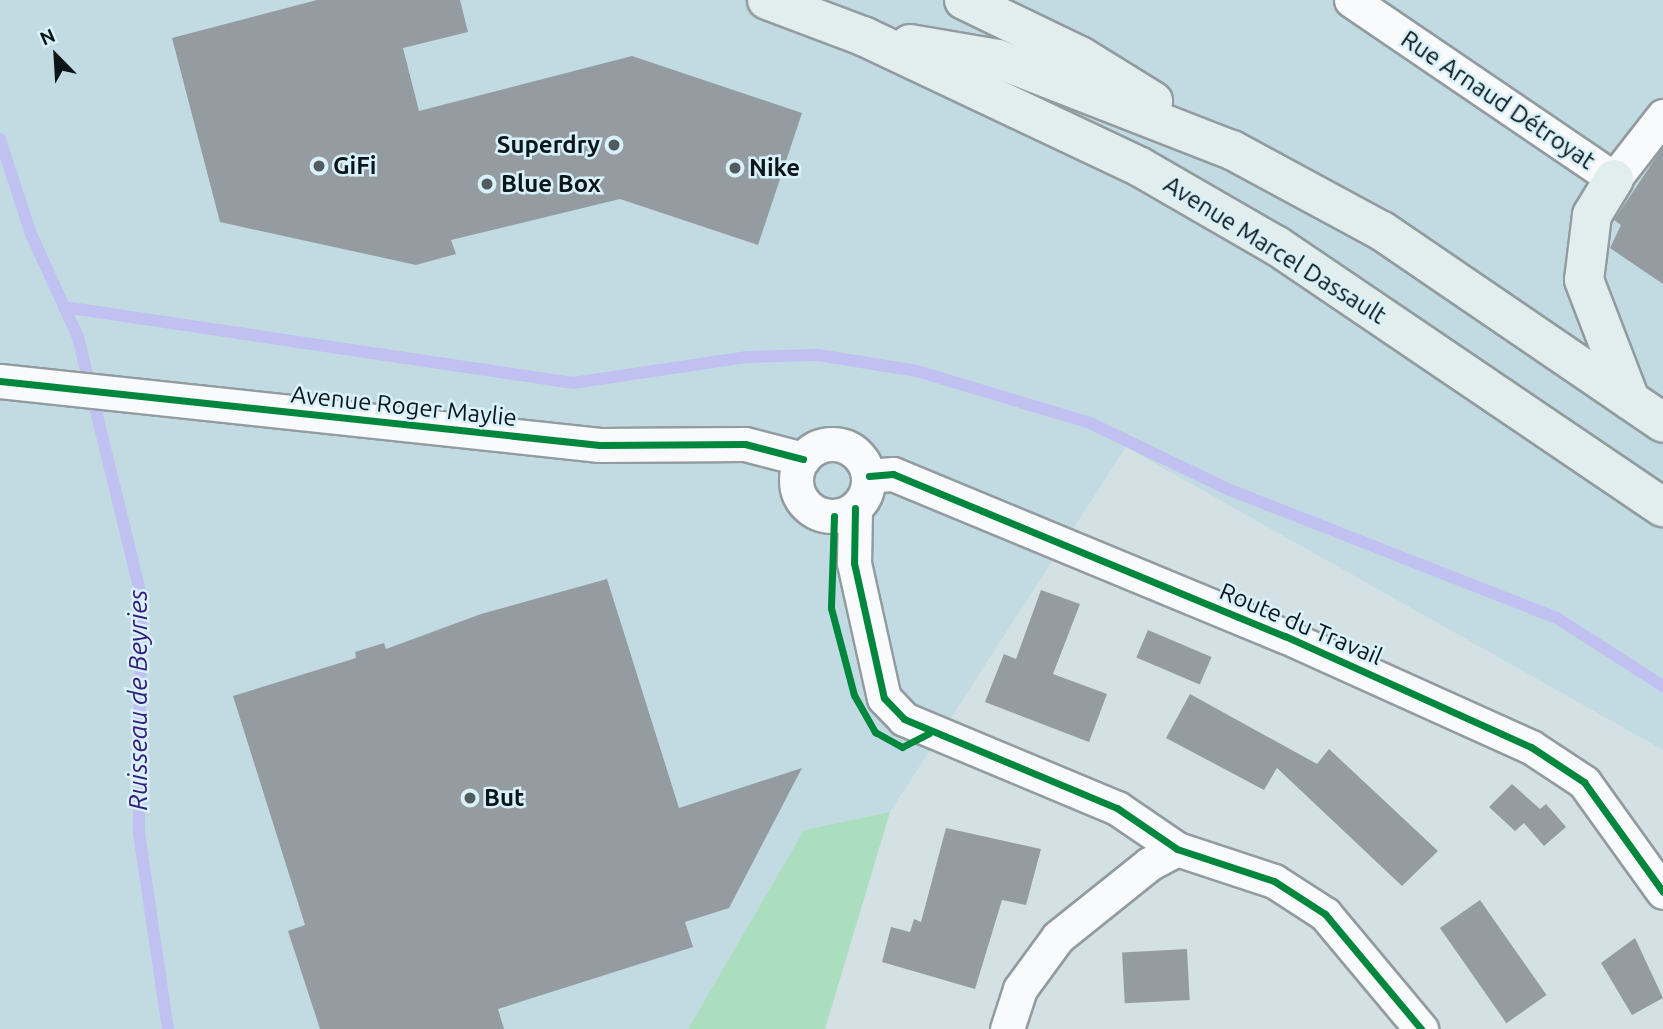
<!DOCTYPE html>
<html>
<head>
<meta charset="utf-8">
<style>
	body { margin:0 }
	#map { position:relative; width:1663px; height:1029px; overflow:hidden; background:#d3e0e4; font-family:Ubuntu,sans-serif }
	div>[style] { position:absolute }
	[style*='--x'] { left:calc(var(--x)*1px); top:calc(var(--y)*1px); width:calc(var(--w)*1px); rotate:calc(var(--a)*1deg) }
	.built>* { inset:0; background:#c2dbe3 }
	.green>* { inset:0; background:#abddbf }
	.stream>* { height:12px; margin:-6px; padding:0 6px; transform-origin:6px; border-radius:6px; background:#c0c1f1 }
	.building>* { inset:0; background:#949ca1; transform-origin:0 0 }
	.roads { filter:drop-shadow(2px 0 #929ca0) drop-shadow(-2px 0 #929ca0) drop-shadow(0 2px #929ca0) drop-shadow(0 -2px #929ca0) }
	.street>* { height:33px; margin:-16.5px; padding:0 16.5px; transform-origin:16.5px; border-radius:16.5px; background:#f8fafb }
	.street>.ring { margin:-16.5px; padding:0; box-sizing:content-box; background:none; border:33px solid #f8fafb; border-radius:50% }
	.primary>* { height:38px; margin:-19px; padding:0 19px; transform-origin:19px; border-radius:19px; background:#e1eeed }
	.cycleway>* { height:7px; margin:-3.5px; padding:0 3.5px; transform-origin:3.5px; border-radius:3.5px; background:#00873e }
	.dots>* { width:19px; height:19px; translate:-50% -50%; box-sizing:border-box; border:4px solid #d8f1fa; border-radius:50% }
	span { translate:-50% -50%; white-space:nowrap; text-align:center; line-height:1.15; -webkit-text-stroke:5px #d8f1fa; paint-order:stroke }
	.street-label { font-size:24px; color:#0c1517 }
	.poi-label { font-size:24px; color:#0c1517; font-weight:700 }
	.right { translate:-100% -50%; text-align:right }
	.left { translate:0 -50%; text-align:left }
	.water-label { font-size:26px; color:#351e7b; font-style:italic }
	.north { position:absolute; left:21px; top:21px; width:70px; height:70px; -webkit-text-stroke:5px #d8f1fa; paint-order:stroke; rotate:336deg; font-size:19px; font-weight:700; line-height:28px; text-align:center; color:#0c1517 }
	.north::after { content:''; display:block; margin:auto; width:24px; height:32px; background:#0c1517; clip-path:polygon(50% 0,100% 100%,50% 72%,0 100%) }
</style>
</head>
<body>
<div id="map">
	<div class="built">
		<div style="clip-path:polygon(0 0,1663px 0,1663px 750px,1126px 447px,890px 812px,804px 830px,688px 1029px,0 1029px)"></div>
	</div>
	<div class="green">
		<div style="clip-path:polygon(890px 812px,825px 1029px,688px 1029px,804px 830px)"></div>
	</div>
	<div class="stream">
		<div style="--x:0;--y:139;--w:100;--a:71.9"></div>
		<div style="--x:31;--y:234;--w:113;--a:65.5"></div>
		<div style="--x:78;--y:337;--w:267;--a:76.3"></div>
		<div style="--x:141;--y:596;--w:237;--a:90.5"></div>
		<div style="--x:139;--y:833;--w:198;--a:81.6"></div>
		<div style="--x:64;--y:307;--w:515;--a:8.49"></div>
		<div style="--x:573;--y:383;--w:175;--a:-8.5"></div>
		<div style="--x:746;--y:357;--w:72;--a:-1.6"></div>
		<div style="--x:818;--y:355;--w:100;--a:9.2"></div>
		<div style="--x:917;--y:371;--w:181;--a:16.7"></div>
		<div style="--x:1090;--y:423;--w:155;--a:25.6"></div>
		<div style="--x:1230;--y:490;--w:351;--a:21.4"></div>
		<div style="--x:1557;--y:618;--w:126;--a:32.7"></div>
	</div>
	<div class="building">
		<div style="clip-path:polygon(317px 0,460px 0,468px 32px,403px 48px,419px 111px,632px 56px,802px 113px,758px 245px,620px 199px,451px 240px,456px 254px,416px 265px,220px 222px,172px 38px)"></div>
		<div style="clip-path:polygon(1663px 147px,1663px 284px,1610px 248px,1621px 225px,1614px 220px)"></div>
		<div style="clip-path:polygon(607px 579px,679px 808px,802px 768px,729px 908px,685px 922px,693px 947px,498px 1009px,504px 1029px,320px 1029px,288px 931px,305px 925px,233px 696px,356px 658px,355px 652px,384px 643px,386px 649px,481px 614px)"></div>
		<div style="clip-path:polygon(1041px 590px,1080px 604px,1053px 674px,1107px 694px,1089px 742px,985px 702px,1004px 654px,1016px 659px)"></div>
		<div style="left:1148px;top:630px;width:69px;height:30px;rotate:23deg"></div>
		<div style="clip-path:polygon(1190px 694px,1317px 764px,1329px 749px,1438px 851px,1402px 886px,1277px 768px,1264px 790px,1166px 738px)"></div>
		<div style="clip-path:polygon(1512px 784px,1540px 809px,1546px 804px,1566px 827px,1544px 846px,1524px 823px,1515px 831px,1489px 807px)"></div>
		<div style="clip-path:polygon(946px 828px,1041px 849px,1026px 905px,1002px 900px,975px 989px,882px 962px,891px 927px,910px 932px,914px 919px,921px 922px)"></div>
		<div style="left:1480px;top:900px;width:116px;height:49px;rotate:55deg"></div>
		<div style="clip-path:polygon(1635px 938px,1663px 998px,1632px 1015px,1601px 963px)"></div>
		<div style="left:1187px;top:949px;width:51px;height:65px;rotate:87deg"></div>
	</div>
	<div class="roads">
		<div class="street">
			<div style="--x:1351;--y:0;--w:318;--a:34.2"></div>
			<div style="--x:1614;--y:179;--w:80;--a:-52.1"></div>
			<div style="--x:0;--y:381;--w:603;--a:6.09"></div>
			<div style="--x:600;--y:445;--w:145;--a:-0.4"></div>
			<div style="--x:745;--y:444;--w:60;--a:14.5"></div>
			<div class="ring" style="left:796px;top:444px;width:39px;height:39px"></div>
			<div style="--x:869;--y:476;--w:24;--a:-5"></div>
			<div style="--x:893;--y:474;--w:424;--a:22.5"></div>
			<div style="--x:1285;--y:636;--w:270;--a:24.3"></div>
			<div style="--x:1531;--y:747;--w:64;--a:33.4"></div>
			<div style="--x:1584;--y:782;--w:135;--a:54.3"></div>
			<div style="--x:855;--y:508;--w:55;--a:91"></div>
			<div style="--x:854;--y:563;--w:138;--a:77.5"></div>
			<div style="--x:884;--y:698;--w:29;--a:46"></div>
			<div style="--x:904;--y:719;--w:231;--a:22.7"></div>
			<div style="--x:1117;--y:808;--w:73;--a:34.3"></div>
			<div style="--x:1177;--y:849;--w:102;--a:18.3"></div>
			<div style="--x:1274;--y:881;--w:61;--a:32.9"></div>
			<div style="--x:1325;--y:914;--w:150;--a:50.1"></div>
			<div style="--x:1007;--y:1029;--w:42;--a:-72"></div>
			<div style="--x:1020;--y:989;--w:64;--a:-53.8"></div>
			<div style="--x:1058;--y:937;--w:117;--a:-38.7"></div>
			<div style="--x:1149;--y:864;--w:32;--a:-28"></div>
		</div>
		<div class="primary">
			<div style="--x:767;--y:0;--w:103;--a:20.6"></div>
			<div style="--x:863;--y:36;--w:306;--a:25.3"></div>
			<div style="--x:1140;--y:167;--w:158;--a:30"></div>
			<div style="--x:1277;--y:246;--w:466;--a:34.1"></div>
			<div style="--x:964;--y:0;--w:129;--a:25.8"></div>
			<div style="--x:1080;--y:56;--w:86;--a:31.7"></div>
			<div style="--x:910;--y:44;--w:89;--a:9.7"></div>
			<div style="--x:998;--y:59;--w:251;--a:21.3"></div>
			<div style="--x:1232;--y:150;--w:170;--a:28.4"></div>
			<div style="--x:1382;--y:231;--w:340;--a:34.3"></div>
			<div style="--x:1614;--y:179;--w:42;--a:121.4"></div>
			<div style="--x:1592;--y:215;--w:65;--a:97"></div>
			<div style="--x:1584;--y:280;--w:129;--a:69"></div>
		</div>
	</div>
	<div class="cycleway">
		<div style="--x:0;--y:381;--w:603;--a:6.09"></div>
		<div style="--x:600;--y:445;--w:145;--a:-0.4"></div>
		<div style="--x:745;--y:444;--w:60;--a:14.5"></div>
		<div style="--x:869;--y:476;--w:24;--a:-5"></div>
		<div style="--x:893;--y:474;--w:424;--a:22.5"></div>
		<div style="--x:1285;--y:636;--w:270;--a:24.3"></div>
		<div style="--x:1531;--y:747;--w:64;--a:33.4"></div>
		<div style="--x:1584;--y:782;--w:135;--a:54.3"></div>
		<div style="--x:855;--y:508;--w:55;--a:91"></div>
		<div style="--x:854;--y:563;--w:138;--a:77.5"></div>
		<div style="--x:884;--y:698;--w:29;--a:46"></div>
		<div style="--x:904;--y:719;--w:231;--a:22.7"></div>
		<div style="--x:1117;--y:808;--w:73;--a:34.3"></div>
		<div style="--x:1177;--y:849;--w:102;--a:18.3"></div>
		<div style="--x:1274;--y:881;--w:61;--a:32.9"></div>
		<div style="--x:1325;--y:914;--w:150;--a:50.1"></div>
		<div style="--x:834;--y:516;--w:92;--a:91.9"></div>
		<div style="--x:831;--y:608;--w:90;--a:75.2"></div>
		<div style="--x:854;--y:695;--w:43;--a:60.4"></div>
		<div style="--x:875;--y:732;--w:31;--a:29"></div>
		<div style="--x:902;--y:747;--w:30;--a:-27"></div>
	</div>
	<div class="dots">
		<div style="left:614px;top:145px;background:#525c5f"></div>
		<div style="left:319px;top:166px;background:#525c5f"></div>
		<div style="left:735px;top:168px;background:#525c5f"></div>
		<div style="left:487px;top:184px;background:#525c5f"></div>
		<div style="left:470px;top:798px;background:#525c5f"></div>
	</div>
	<div class="street-label">
		<span style="left:1498px;top:100px;rotate:34deg">Rue Arnaud Détroyat</span>
		<span style="left:1275px;top:250px;rotate:32deg">Avenue Marcel Dassault</span>
		<span style="left:404px;top:406px;rotate:6deg">Avenue Roger Maylie</span>
		<span style="left:1301px;top:624px;rotate:23deg">Route du Travail</span>
	</div>
	<div class="poi-label">
		<span class="right" style="left:600px;top:145px">Superdry</span>
		<span class="left" style="left:333px;top:166px">GiFi</span>
		<span class="left" style="left:749px;top:168px">Nike</span>
		<span class="left" style="left:501px;top:184px">Blue Box</span>
		<span class="left" style="left:484px;top:798px">But</span>
	</div>
	<div class="water-label">
		<span style="left:138px;top:700px;rotate:-90deg">Ruisseau de Beyries</span>
	</div>
	<div class="north">N</div>
</div>
</body>
</html>
